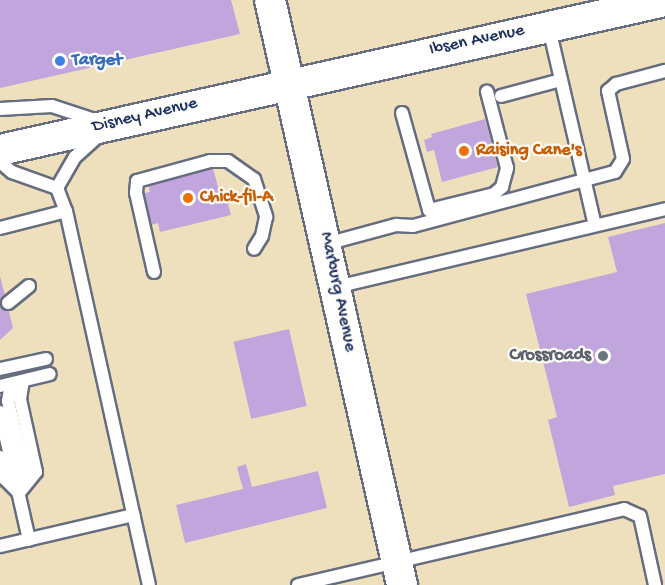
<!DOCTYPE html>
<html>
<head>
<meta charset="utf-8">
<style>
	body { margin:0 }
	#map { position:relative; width:665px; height:585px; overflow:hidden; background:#eedfbd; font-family:"Gochi Hand",sans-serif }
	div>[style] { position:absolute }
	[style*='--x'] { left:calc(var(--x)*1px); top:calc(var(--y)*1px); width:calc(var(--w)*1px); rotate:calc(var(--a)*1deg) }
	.building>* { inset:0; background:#c1a6de; transform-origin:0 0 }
	.roads { filter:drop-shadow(2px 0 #656d7f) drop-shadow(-2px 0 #656d7f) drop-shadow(0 2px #656d7f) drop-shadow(0 -2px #656d7f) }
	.service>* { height:12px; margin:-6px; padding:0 6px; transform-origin:6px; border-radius:6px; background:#fff }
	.tertiary>* { height:30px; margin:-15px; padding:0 15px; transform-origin:15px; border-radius:15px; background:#fff }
	.dots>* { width:16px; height:16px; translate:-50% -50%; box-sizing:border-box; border:3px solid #fdfcf7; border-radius:50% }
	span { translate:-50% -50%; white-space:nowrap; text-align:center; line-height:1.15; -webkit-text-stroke:4.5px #fdfcf7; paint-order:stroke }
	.street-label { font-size:18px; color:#1b2f5e }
	.shop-label { font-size:18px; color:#366cbe; font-weight:700 }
	.left { translate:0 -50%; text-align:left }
	.food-label { font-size:18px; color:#c56008; font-weight:700 }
	.worship-label { font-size:18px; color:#5b616d; font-weight:700 }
	.right { translate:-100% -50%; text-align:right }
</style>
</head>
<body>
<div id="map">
	<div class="building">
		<div style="clip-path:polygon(0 0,231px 0,240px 34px,0 88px)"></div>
		<div style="clip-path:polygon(485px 119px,498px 167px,442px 182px,434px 150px,427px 152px,424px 140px,432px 137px,431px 134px)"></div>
		<div style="clip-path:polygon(213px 168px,220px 194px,233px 190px,236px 202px,228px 204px,231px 215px,160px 232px,158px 223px,147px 226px,139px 194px,150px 192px,148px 184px)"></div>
		<div style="clip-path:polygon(665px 223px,665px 474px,613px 486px,615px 495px,569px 507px,548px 420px,557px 417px,526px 294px,617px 272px,608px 237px)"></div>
		<div style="clip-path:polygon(0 276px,13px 328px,0 340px)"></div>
		<div style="left:289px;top:329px;width:79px;height:57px;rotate:77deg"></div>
		<div style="clip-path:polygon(246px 464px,252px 487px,318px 471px,327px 508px,185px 543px,176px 505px,243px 489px,237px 467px)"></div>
	</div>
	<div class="roads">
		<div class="service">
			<div style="--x:549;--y:28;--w:202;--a:76.9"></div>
			<div style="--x:501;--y:96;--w:62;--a:-14.9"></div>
			<div style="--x:0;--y:109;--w:52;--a:-3.3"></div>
			<div style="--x:52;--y:106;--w:48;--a:18.1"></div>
			<div style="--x:402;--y:113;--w:101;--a:74.4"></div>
			<div style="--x:429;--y:210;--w:67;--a:-13.8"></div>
			<div style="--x:494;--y:194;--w:11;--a:-41"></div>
			<div style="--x:502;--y:187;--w:20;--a:-75"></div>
			<div style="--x:507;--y:168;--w:79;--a:-104.7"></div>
			<div style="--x:0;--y:162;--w:16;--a:40"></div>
			<div style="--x:12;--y:172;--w:48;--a:19.6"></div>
			<div style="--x:57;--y:188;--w:25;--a:69"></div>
			<div style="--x:66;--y:211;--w:383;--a:77.5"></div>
			<div style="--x:57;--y:188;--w:36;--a:-60"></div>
			<div style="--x:75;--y:157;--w:28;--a:-42"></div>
			<div style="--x:0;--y:228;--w:68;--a:-14.4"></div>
			<div style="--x:326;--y:244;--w:73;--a:-15.2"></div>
			<div style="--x:396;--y:225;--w:17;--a:3"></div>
			<div style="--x:413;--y:226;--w:209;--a:-15"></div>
			<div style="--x:615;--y:172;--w:15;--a:-58"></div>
			<div style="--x:623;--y:159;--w:70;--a:-102.4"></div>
			<div style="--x:608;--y:91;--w:11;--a:-41"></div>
			<div style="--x:616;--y:84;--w:51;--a:-14.9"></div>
			<div style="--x:154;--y:272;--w:81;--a:-102.8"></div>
			<div style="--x:136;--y:193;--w:12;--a:-85"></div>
			<div style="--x:137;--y:181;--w:76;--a:-15.3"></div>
			<div style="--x:210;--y:161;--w:18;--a:0"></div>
			<div style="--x:228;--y:161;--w:32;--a:35"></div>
			<div style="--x:254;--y:179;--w:40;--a:72"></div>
			<div style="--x:266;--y:217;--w:19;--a:102"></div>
			<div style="--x:262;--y:236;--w:15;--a:122"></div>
			<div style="--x:336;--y:287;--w:338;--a:-13.3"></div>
			<div style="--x:8;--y:303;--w:27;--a:-39"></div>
			<div style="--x:0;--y:369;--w:47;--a:-12.3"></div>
			<div style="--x:11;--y:384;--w:17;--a:100"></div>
			<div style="--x:8;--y:401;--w:75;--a:76.9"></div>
			<div style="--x:25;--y:474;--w:13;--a:108"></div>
			<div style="--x:0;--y:386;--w:51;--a:-13.5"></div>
			<div style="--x:0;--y:412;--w:131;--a:77.2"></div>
			<div style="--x:0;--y:457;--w:23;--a:77"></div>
			<div style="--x:5;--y:479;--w:18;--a:45"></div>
			<div style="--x:19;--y:493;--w:27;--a:-51"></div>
			<div style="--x:36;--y:472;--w:75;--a:-102.4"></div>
			<div style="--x:20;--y:399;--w:18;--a:-81"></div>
			<div style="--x:0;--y:546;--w:137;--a:-13.1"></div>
			<div style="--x:298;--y:585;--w:335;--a:-13.1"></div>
			<div style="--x:624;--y:509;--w:17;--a:24"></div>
			<div style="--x:640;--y:516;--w:71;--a:77.7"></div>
		</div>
		<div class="tertiary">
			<div style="--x:270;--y:0;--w:600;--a:77.28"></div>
			<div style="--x:0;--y:150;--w:681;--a:-12.63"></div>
		</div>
	</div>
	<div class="dots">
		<div style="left:60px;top:61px;background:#3f7fe0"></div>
		<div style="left:464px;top:151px;background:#e8710a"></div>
		<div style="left:188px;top:198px;background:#e8710a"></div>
		<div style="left:603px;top:356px;background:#6b7280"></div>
	</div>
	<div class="street-label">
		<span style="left:477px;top:41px;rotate:-12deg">Ibsen Avenue</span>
		<span style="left:145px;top:116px;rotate:-13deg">Disney Avenue</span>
		<span style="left:337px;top:292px;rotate:78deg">Marburg Avenue</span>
	</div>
	<div class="shop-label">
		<span class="left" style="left:72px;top:61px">Target</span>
	</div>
	<div class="food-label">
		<span class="left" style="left:476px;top:151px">Raising Cane's</span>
		<span class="left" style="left:200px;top:198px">Chick-fil-A</span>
	</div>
	<div class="worship-label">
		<span class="right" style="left:591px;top:356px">Crossroads</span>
	</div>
</div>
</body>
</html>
